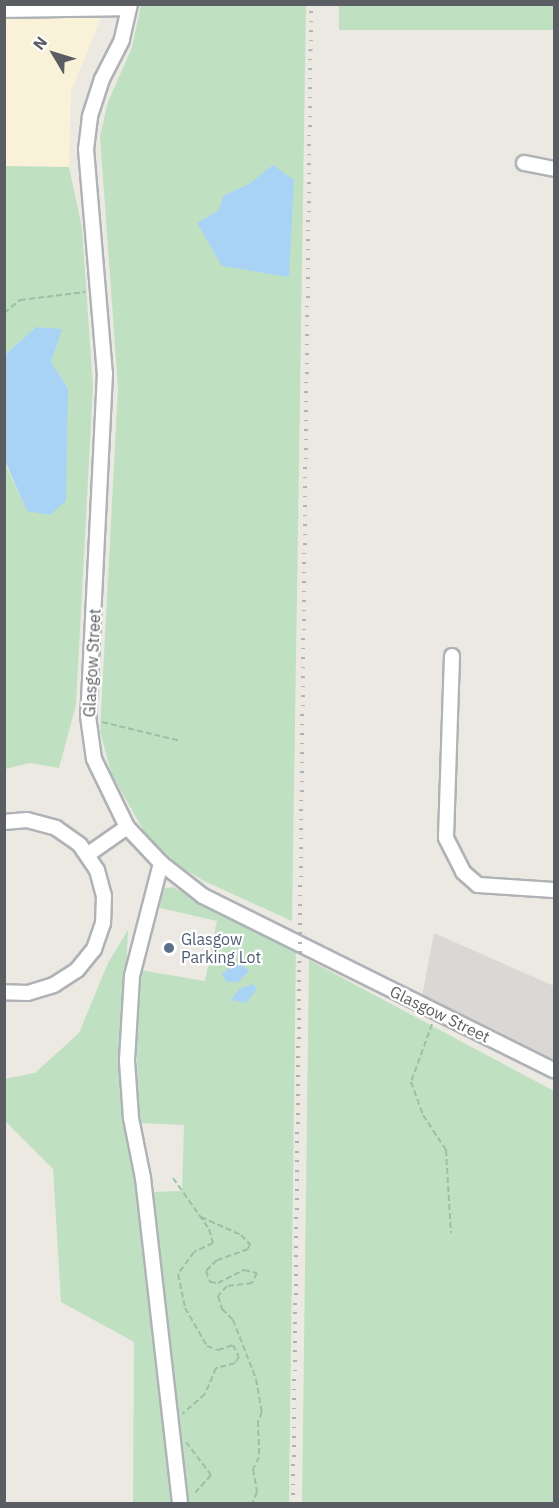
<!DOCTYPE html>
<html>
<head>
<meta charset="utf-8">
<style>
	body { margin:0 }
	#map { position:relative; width:559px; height:1508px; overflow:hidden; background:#ebe9e2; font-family:"IBM Plex Sans",sans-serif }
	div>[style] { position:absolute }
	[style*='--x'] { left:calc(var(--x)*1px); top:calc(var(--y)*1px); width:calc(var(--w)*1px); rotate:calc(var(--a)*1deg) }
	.commercial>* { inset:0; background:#f9f2d9 }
	.industrial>* { inset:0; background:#dad8d4 }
	.green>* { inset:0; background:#c0e1c1; transform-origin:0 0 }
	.water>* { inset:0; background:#a8d3f5 }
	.path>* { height:2px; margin-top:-1px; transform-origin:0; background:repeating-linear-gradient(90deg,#9ac1a6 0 6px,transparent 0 9px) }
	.roads { filter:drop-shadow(2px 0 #afb2b6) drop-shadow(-2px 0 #afb2b6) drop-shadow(0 2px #afb2b6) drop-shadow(0 -2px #afb2b6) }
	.minor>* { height:14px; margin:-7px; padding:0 7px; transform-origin:7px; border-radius:7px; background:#fff }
	.rail>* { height:4px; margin-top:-2px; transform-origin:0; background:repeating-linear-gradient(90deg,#b0b1b1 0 1.5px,transparent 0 9.5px) }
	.dots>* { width:16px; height:16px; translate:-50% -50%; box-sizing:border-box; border:3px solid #fff; border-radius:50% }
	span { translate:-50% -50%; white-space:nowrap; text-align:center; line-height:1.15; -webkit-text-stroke:4.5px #fff; paint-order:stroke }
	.street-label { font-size:16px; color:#5a5d61 }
	.service-label { font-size:16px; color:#4e5e75 }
	.left { translate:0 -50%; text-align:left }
	.frame { position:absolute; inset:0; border:6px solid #5a5d61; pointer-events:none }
	.north { position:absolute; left:24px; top:24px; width:60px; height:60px; -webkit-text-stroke:4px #fff; paint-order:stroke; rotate:308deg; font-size:16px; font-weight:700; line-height:24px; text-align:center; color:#5a5d61 }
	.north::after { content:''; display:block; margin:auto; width:21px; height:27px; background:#5a5d61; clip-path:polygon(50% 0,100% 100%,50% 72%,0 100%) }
</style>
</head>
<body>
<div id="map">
	<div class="commercial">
		<div style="clip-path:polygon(5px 5px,103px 14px,71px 91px,69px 167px,5px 166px)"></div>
	</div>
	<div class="industrial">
		<div style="clip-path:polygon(434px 933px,554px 986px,554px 1062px,422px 996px)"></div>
	</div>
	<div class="green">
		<div style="clip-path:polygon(141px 5px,306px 5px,292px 921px,204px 881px,182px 868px,146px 835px,111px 773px,100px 731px,118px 388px,100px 136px,108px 102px,132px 47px)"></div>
		<div style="left:339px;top:5px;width:215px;height:25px"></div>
		<div style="clip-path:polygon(4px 166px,69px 167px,82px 228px,93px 386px,76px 705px,59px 768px,30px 763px,5px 769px,4px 461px,27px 511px,68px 388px,51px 362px,36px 327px,5px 355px)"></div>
		<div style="clip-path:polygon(173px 887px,296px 950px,289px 1503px,184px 1503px,149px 1192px,182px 1191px,184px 1125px,138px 1123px,136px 985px,140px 970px,205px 981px,217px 921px,160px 908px,162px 889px)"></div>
		<div style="clip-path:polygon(128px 930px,121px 1077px,125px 1122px,136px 1163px,172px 1503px,133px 1503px,134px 1342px,61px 1302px,53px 1169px,5px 1121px,4px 1079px,35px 1073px,79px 1033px,108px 963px)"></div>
		<div style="clip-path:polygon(309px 960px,554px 1091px,554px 1503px,302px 1503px)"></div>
	</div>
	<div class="water">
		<div style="clip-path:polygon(273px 165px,294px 180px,289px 277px,222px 266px,197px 223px,219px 210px,223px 196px,249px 184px)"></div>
		<div style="clip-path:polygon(36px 327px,62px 329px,51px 362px,68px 388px,66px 501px,50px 515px,27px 511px,5px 461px,5px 355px)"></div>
		<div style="clip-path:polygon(232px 964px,242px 965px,249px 971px,238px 982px,227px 982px,222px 975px)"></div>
		<div style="clip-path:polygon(253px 984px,257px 989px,246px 1003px,231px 1000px,239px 989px)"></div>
	</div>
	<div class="path">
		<div style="--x:4;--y:313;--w:21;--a:-39"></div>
		<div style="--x:20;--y:300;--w:66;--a:-6.9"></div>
		<div style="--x:102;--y:722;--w:81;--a:13.5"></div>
		<div style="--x:432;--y:1024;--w:62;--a:109.9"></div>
		<div style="--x:411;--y:1082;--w:35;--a:70"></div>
		<div style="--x:423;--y:1115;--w:42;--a:56.7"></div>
		<div style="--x:446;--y:1150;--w:83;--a:86.6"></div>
		<div style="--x:173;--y:1178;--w:62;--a:54.8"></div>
		<div style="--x:209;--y:1229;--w:15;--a:74"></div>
		<div style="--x:213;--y:1243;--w:21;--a:155"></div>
		<div style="--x:194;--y:1252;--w:27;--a:126"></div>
		<div style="--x:178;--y:1274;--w:35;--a:78"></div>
		<div style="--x:185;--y:1308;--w:44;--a:59.9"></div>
		<div style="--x:207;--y:1346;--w:12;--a:20"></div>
		<div style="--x:218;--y:1350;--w:16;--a:-18"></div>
		<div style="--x:233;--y:1345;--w:13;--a:63"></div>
		<div style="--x:239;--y:1357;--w:7;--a:124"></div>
		<div style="--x:235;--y:1363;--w:20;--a:165"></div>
		<div style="--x:216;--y:1368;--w:28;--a:113"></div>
		<div style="--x:205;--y:1394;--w:30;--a:139"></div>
		<div style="--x:201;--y:1217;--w:44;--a:24.2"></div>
		<div style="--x:241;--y:1235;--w:13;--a:45"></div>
		<div style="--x:250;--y:1244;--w:5;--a:112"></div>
		<div style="--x:248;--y:1249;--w:33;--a:160"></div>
		<div style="--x:217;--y:1260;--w:16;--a:135"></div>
		<div style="--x:206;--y:1271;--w:12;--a:70"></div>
		<div style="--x:210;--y:1282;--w:8;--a:7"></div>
		<div style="--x:218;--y:1283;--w:29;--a:-27"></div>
		<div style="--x:244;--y:1270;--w:13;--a:13"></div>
		<div style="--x:257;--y:1273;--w:11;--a:117"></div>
		<div style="--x:252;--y:1283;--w:25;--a:173"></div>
		<div style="--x:227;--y:1286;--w:13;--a:132"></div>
		<div style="--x:218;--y:1296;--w:14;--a:73"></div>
		<div style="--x:222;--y:1309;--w:16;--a:45"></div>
		<div style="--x:233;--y:1320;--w:63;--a:68.7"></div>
		<div style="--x:256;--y:1379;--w:34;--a:80"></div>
		<div style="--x:262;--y:1412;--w:10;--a:114"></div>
		<div style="--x:258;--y:1421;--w:36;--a:88"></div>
		<div style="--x:259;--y:1457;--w:13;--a:117"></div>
		<div style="--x:253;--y:1469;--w:23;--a:80"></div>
		<div style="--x:257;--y:1492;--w:13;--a:113"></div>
		<div style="--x:186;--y:1442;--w:41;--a:52.9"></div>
		<div style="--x:211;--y:1475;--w:27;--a:132"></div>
	</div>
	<div class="roads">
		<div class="minor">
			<div style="--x:130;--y:4;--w:37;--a:103"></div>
			<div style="--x:122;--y:40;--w:44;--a:117.1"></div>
			<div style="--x:102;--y:79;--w:40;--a:108"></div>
			<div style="--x:90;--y:117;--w:32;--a:97"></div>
			<div style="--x:86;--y:149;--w:225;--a:85.2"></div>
			<div style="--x:105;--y:373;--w:343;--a:92.8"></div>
			<div style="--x:88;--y:716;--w:43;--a:82.1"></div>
			<div style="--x:94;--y:759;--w:76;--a:64.1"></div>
			<div style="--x:127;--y:827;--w:50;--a:46.6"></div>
			<div style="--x:161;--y:863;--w:53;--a:38.2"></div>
			<div style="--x:203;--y:896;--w:392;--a:26.4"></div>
			<div style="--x:4;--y:10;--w:125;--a:-0.9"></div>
			<div style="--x:524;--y:163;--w:31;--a:11"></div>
			<div style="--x:452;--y:656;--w:182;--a:91.9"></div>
			<div style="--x:446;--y:838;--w:38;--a:63"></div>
			<div style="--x:463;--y:872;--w:20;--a:41"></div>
			<div style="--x:478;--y:885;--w:76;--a:3.8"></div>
			<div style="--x:4;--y:822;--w:23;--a:-5"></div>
			<div style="--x:27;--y:820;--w:30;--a:15"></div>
			<div style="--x:56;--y:828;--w:29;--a:35"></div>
			<div style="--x:80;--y:845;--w:30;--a:56"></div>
			<div style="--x:97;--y:870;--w:27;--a:75"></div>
			<div style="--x:104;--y:896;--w:27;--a:92"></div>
			<div style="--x:103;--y:923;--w:28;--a:109"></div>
			<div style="--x:94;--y:949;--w:27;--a:129"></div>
			<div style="--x:77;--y:970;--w:27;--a:147"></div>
			<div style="--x:54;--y:985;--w:27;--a:163"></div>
			<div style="--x:28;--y:993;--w:24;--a:-178"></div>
			<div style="--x:87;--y:855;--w:49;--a:-35"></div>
			<div style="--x:161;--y:863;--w:117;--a:104.4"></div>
			<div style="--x:132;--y:976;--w:85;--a:93.4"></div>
			<div style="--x:127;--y:1061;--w:57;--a:86"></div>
			<div style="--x:131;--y:1118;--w:61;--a:78.7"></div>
			<div style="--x:143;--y:1178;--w:328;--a:83.5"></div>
		</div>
	</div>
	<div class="rail">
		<div style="--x:293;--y:1504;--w:1500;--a:-89.31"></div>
	</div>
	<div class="dots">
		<div style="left:169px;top:948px;background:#5c6f8a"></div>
	</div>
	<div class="street-label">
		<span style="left:92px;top:663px;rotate:-87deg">Glasgow Street</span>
		<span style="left:440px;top:1014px;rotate:26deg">Glasgow Street</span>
	</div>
	<div class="service-label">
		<span class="left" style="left:181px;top:948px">Glasgow<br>Parking Lot</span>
	</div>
	<div class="frame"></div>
	<div class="north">N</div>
</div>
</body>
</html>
